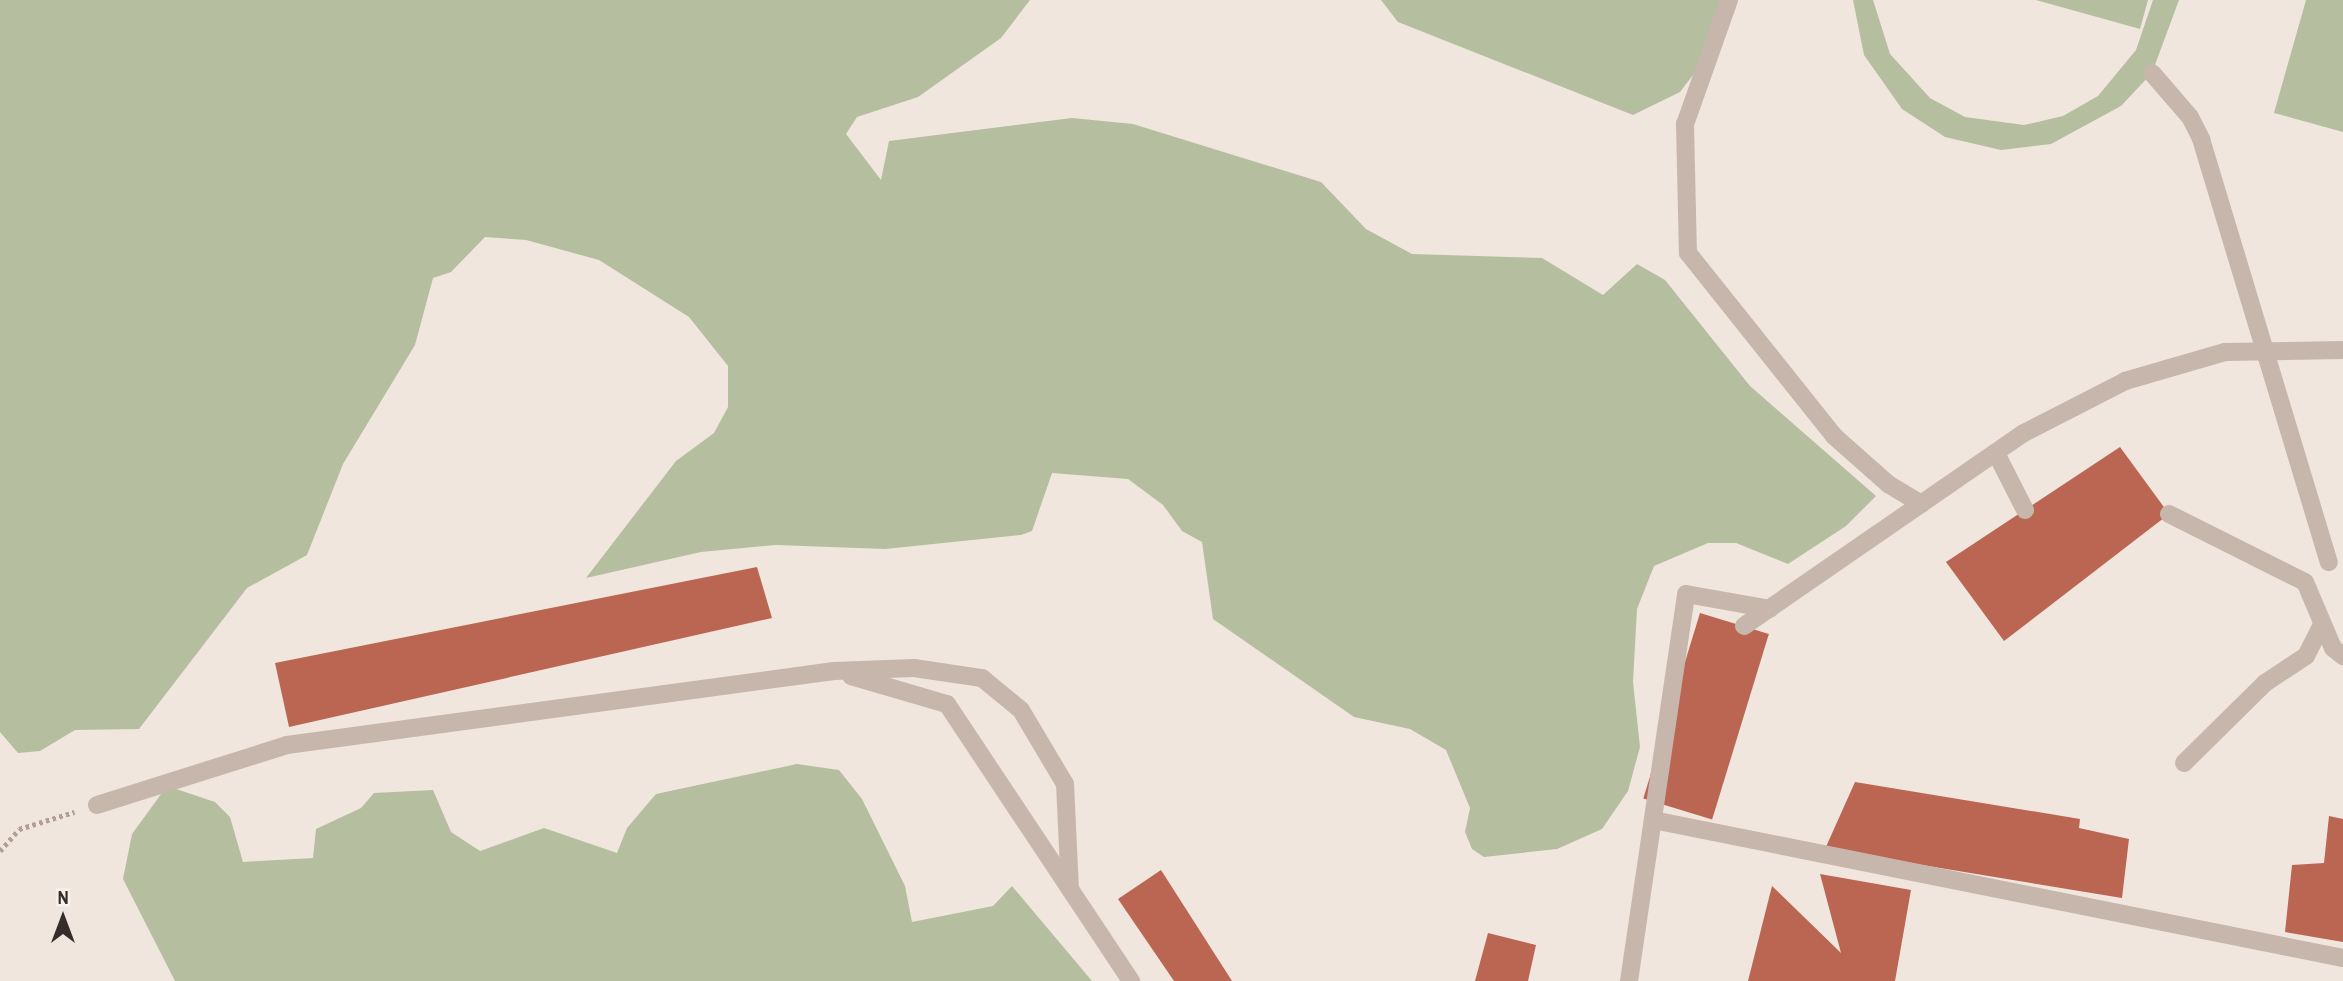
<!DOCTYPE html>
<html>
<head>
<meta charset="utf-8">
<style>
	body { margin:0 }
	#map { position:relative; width:2343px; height:981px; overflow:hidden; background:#f0e6de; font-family:"Archivo Narrow",sans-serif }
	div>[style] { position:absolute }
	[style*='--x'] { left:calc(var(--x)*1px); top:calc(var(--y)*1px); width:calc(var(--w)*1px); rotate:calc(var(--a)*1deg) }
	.green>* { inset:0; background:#b5be9f }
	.building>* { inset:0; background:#ba6652; transform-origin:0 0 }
	.path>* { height:4.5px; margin-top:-2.25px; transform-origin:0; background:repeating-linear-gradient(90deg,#b3a095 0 3.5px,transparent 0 7px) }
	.minor>* { height:18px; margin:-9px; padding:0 9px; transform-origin:9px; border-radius:9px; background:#c7b6ab }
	span { translate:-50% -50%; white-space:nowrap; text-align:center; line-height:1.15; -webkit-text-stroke:6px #f8f1ea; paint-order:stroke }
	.north { position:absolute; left:28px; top:883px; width:70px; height:70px; -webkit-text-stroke:5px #f8f1ea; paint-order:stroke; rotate:0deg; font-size:19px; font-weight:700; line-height:28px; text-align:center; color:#352d29 }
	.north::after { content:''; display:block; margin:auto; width:24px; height:32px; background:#352d29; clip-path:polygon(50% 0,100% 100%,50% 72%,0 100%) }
</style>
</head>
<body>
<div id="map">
	<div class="green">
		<div style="clip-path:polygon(0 0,1030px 0,1001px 38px,918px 97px,857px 117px,846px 134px,881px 180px,889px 141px,1072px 118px,1133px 124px,1321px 182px,1366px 229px,1412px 254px,1542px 258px,1603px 295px,1637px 264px,1665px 280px,1750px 386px,1876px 496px,1846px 526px,1788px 564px,1736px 543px,1708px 543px,1654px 566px,1637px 609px,1633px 682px,1640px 747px,1628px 791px,1602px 829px,1557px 849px,1484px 857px,1472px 849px,1465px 832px,1470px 808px,1446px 750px,1410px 729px,1354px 717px,1213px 619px,1202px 542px,1182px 531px,1163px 505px,1128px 479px,1052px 473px,1032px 531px,1021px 535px,885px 549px,776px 545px,701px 552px,586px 578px,676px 461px,714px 433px,728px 407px,728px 366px,689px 317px,599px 260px,526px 240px,485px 237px,451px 272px,433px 278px,415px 345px,343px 464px,307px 555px,247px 588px,139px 729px,75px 730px,40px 751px,18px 753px,0 732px)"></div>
		<div style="clip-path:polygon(1381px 0,1735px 0,1728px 29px,1680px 92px,1633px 115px,1398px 22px)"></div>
		<div style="clip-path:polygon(1853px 0,1873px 0,1890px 54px,1930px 98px,1965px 117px,2024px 125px,2063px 116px,2098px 96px,2136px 50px,2153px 0,2179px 0,2152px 73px,2121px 106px,2051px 144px,2001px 150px,1945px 137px,1902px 109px,1864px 55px)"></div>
		<div style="clip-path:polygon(2036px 0,2148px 0,2140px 29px)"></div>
		<div style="clip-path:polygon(2306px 0,2343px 0,2343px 132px,2274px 113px)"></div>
		<div style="clip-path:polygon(797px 764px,839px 770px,862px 799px,905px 886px,912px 922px,993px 906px,1012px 886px,1092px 981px,175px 981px,123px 879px,132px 834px,167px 786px,215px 802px,230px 817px,243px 862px,313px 858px,316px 829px,361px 808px,374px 793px,433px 790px,451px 832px,480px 851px,544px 828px,617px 853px,627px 828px,656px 794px)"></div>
	</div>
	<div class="building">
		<div style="clip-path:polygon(2120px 447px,2169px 514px,2004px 641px,1946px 562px)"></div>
		<div style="clip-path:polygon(757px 567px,772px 618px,289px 727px,275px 663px)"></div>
		<div style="left:1700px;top:613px;width:72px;height:194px;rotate:17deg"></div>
		<div style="clip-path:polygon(1855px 782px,2080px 819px,2079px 828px,2129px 839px,2122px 898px,1825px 849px)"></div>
		<div style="clip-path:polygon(2329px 816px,2343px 819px,2343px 942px,2285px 932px,2292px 865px,2324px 863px)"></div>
		<div style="clip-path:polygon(1161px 870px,1232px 981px,1174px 981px,1118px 899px)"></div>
		<div style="clip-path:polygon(1820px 874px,1911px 890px,1895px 981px,1748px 981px,1772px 886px,1841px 953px)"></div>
		<div style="clip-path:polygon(1488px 933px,1536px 945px,1528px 981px,1475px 981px)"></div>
	</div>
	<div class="path">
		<div style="--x:0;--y:851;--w:29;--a:-49"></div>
		<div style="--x:19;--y:829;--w:58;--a:-17.2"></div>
	</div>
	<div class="minor">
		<div style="--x:1729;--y:0;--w:132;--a:109.5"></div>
		<div style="--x:1685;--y:124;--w:129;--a:88.7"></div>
		<div style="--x:1688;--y:253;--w:234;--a:51.4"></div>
		<div style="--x:1834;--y:436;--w:72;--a:41.6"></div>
		<div style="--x:1888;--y:484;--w:39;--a:31"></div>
		<div style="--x:2152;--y:73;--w:58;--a:49.2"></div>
		<div style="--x:2190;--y:117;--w:25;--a:63"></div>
		<div style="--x:2201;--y:139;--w:442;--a:73.2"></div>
		<div style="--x:1996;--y:453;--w:64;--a:63"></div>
		<div style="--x:2169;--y:514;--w:152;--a:26.6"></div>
		<div style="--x:2305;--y:582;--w:72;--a:67"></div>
		<div style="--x:2333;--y:648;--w:13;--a:39"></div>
		<div style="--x:1744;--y:626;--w:340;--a:-34.6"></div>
		<div style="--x:2024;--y:433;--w:114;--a:-27.2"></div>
		<div style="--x:2125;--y:381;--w:104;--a:-16.2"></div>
		<div style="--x:2225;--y:352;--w:118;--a:-1"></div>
		<div style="--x:851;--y:676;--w:100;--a:16.3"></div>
		<div style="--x:947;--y:704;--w:333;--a:56.4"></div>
		<div style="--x:2184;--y:763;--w:114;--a:-44.6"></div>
		<div style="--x:2265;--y:683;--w:49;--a:-33.4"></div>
		<div style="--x:2306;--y:656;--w:36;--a:-63"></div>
		<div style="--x:97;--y:805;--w:199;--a:-17.5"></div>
		<div style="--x:287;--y:745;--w:552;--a:-7.7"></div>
		<div style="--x:834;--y:671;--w:80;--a:-2.1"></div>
		<div style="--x:914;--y:668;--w:69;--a:8.4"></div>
		<div style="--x:982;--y:678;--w:50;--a:39.4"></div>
		<div style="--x:1021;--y:710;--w:86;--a:59.3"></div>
		<div style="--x:1065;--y:784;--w:105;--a:87.3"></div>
		<div style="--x:1653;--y:820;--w:704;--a:11.31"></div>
		<div style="--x:1629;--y:981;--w:391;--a:-81.6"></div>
		<div style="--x:1686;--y:594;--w:85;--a:10.1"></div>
	</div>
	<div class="north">N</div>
</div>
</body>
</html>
